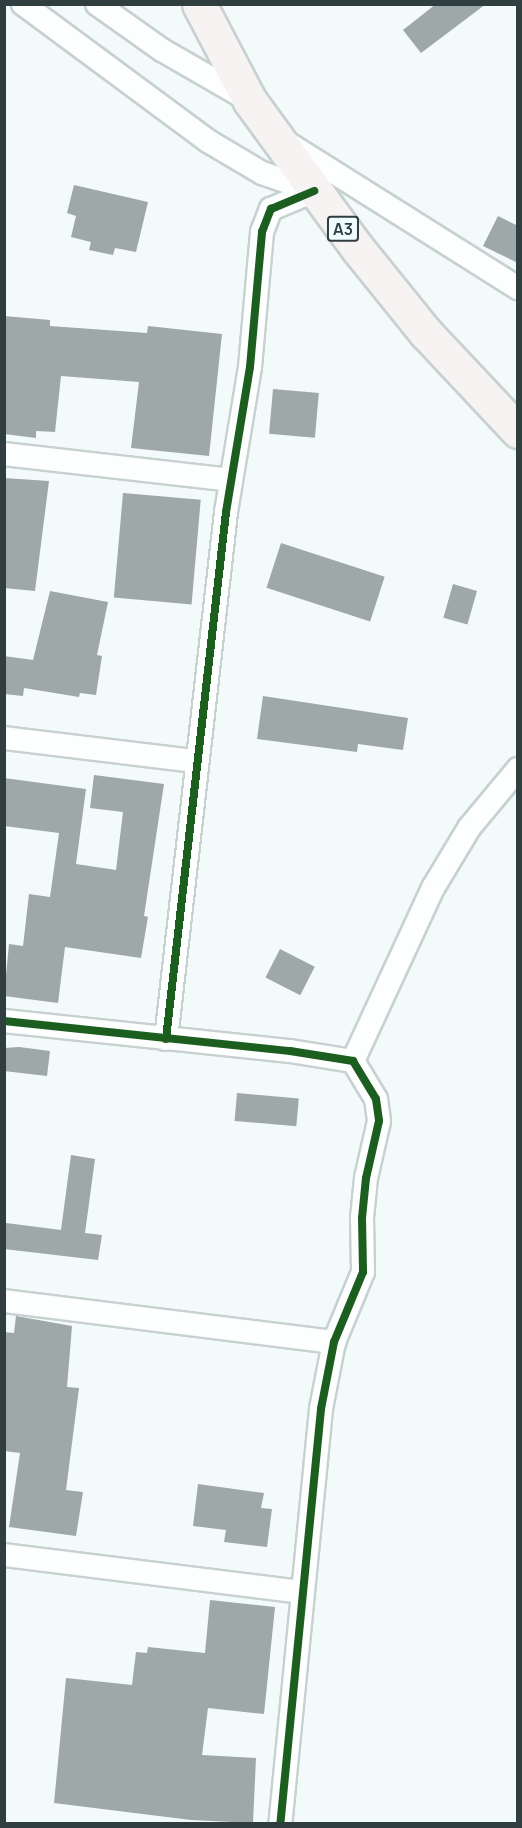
<!DOCTYPE html>
<html>
<head>
<meta charset="utf-8">
<style>
	body { margin:0 }
	#map { position:relative; width:522px; height:1828px; overflow:hidden; background:#f2fafa; font-family:Manrope,sans-serif }
	div>[style] { position:absolute }
	[style*='--x'] { left:calc(var(--x)*1px); top:calc(var(--y)*1px); width:calc(var(--w)*1px); rotate:calc(var(--a)*1deg) }
	.building>* { inset:0; background:#9ea8a8; transform-origin:0 0 }
	.roads { filter:drop-shadow(2px 0 #c7d1d1) drop-shadow(-2px 0 #c7d1d1) drop-shadow(0 2px #c7d1d1) drop-shadow(0 -2px #c7d1d1) }
	.minor>* { height:22px; margin:-11px; padding:0 11px; transform-origin:11px; border-radius:11px; background:#fdfefe }
	.trunk>* { height:33px; margin:-16.5px; padding:0 16.5px; transform-origin:16.5px; border-radius:16.5px; background:#f8f3f3 }
	.cycleway>* { height:8px; margin:-4px; padding:0 4px; transform-origin:4px; border-radius:4px; background:#1b5e20 }
	span { translate:-50% -50%; white-space:nowrap; text-align:center; line-height:1.15; -webkit-text-stroke:6px #effdfe; paint-order:stroke }
	.shield-label span { padding:2px 4px; background:#effdfe; border:2px solid; border-radius:4px; -webkit-text-stroke-width:0 }
	.shield-label { font-size:16px; color:#303e3f; font-weight:700 }
	.frame { position:absolute; inset:0; border:6px solid #303e3f; pointer-events:none }
</style>
</head>
<body>
<div id="map">
	<div class="building">
		<div style="clip-path:polygon(436px 4px,486px 4px,421px 53px,403px 30px)"></div>
		<div style="clip-path:polygon(74px 185px,148px 202px,136px 252px,115px 248px,113px 255px,89px 250px,91px 242px,71px 237px,76px 216px,67px 213px)"></div>
		<div style="clip-path:polygon(498px 216px,518px 226px,518px 263px,483px 246px)"></div>
		<div style="clip-path:polygon(4px 316px,50px 320px,50px 326px,147px 333px,148px 326px,222px 334px,209px 456px,131px 448px,139px 382px,61px 376px,55px 432px,36px 431px,36px 438px,4px 434px)"></div>
		<div style="left:273px;top:389px;width:46px;height:45px;rotate:5deg"></div>
		<div style="clip-path:polygon(4px 478px,49px 481px,35px 591px,4px 588px)"></div>
		<div style="left:123px;top:493px;width:78px;height:105px;rotate:5deg"></div>
		<div style="left:281px;top:543px;width:109px;height:47px;rotate:18deg"></div>
		<div style="left:453px;top:584px;width:25px;height:35px;rotate:16deg"></div>
		<div style="clip-path:polygon(50px 591px,108px 602px,97px 655px,102px 656px,96px 695px,80px 693px,79px 697px,24px 688px,23px 696px,4px 694px,4px 656px,33px 660px)"></div>
		<div style="clip-path:polygon(263px 696px,408px 718px,403px 750px,358px 744px,357px 752px,257px 739px)"></div>
		<div style="clip-path:polygon(94px 775px,164px 784px,144px 916px,148px 917px,141px 958px,65px 947px,58px 1003px,4px 996px,9px 944px,23px 946px,29px 894px,50px 897px,59px 833px,4px 826px,4px 778px,86px 789px,76px 864px,116px 870px,123px 812px,90px 808px)"></div>
		<div style="left:280px;top:949px;width:39px;height:32px;rotate:27deg"></div>
		<div style="clip-path:polygon(19px 1047px,50px 1051px,47px 1076px,4px 1071px,4px 1048px)"></div>
		<div style="left:237px;top:1093px;width:62px;height:28px;rotate:5deg"></div>
		<div style="clip-path:polygon(71px 1155px,95px 1159px,85px 1233px,102px 1235px,98px 1260px,4px 1249px,6px 1223px,61px 1230px)"></div>
		<div style="clip-path:polygon(16px 1316px,72px 1326px,67px 1387px,79px 1388px,66px 1490px,83px 1492px,76px 1536px,9px 1527px,20px 1453px,4px 1451px,4px 1332px,14px 1333px)"></div>
		<div style="clip-path:polygon(198px 1484px,264px 1493px,261px 1508px,272px 1509px,267px 1547px,224px 1542px,226px 1530px,193px 1526px)"></div>
		<div style="clip-path:polygon(210px 1600px,275px 1607px,264px 1714px,208px 1708px,202px 1755px,256px 1758px,253px 1823px,191px 1820px,54px 1803px,66px 1678px,132px 1685px,136px 1652px,147px 1653px,148px 1647px,205px 1653px)"></div>
	</div>
	<div class="roads">
		<div class="minor">
			<div style="--x:23;--y:4;--w:230;--a:36.5"></div>
			<div style="--x:208;--y:141;--w:63;--a:30.7"></div>
			<div style="--x:262;--y:173;--w:55;--a:19.1"></div>
			<div style="--x:97;--y:4;--w:80;--a:35.3"></div>
			<div style="--x:162;--y:50;--w:100;--a:29.9"></div>
			<div style="--x:289;--y:144;--w:271;--a:32.2"></div>
			<div style="--x:4;--y:454;--w:228;--a:6.5"></div>
			<div style="--x:4;--y:738;--w:192;--a:6.9"></div>
			<div style="--x:4;--y:1021;--w:288;--a:6"></div>
			<div style="--x:290;--y:1051;--w:64;--a:9"></div>
			<div style="--x:353;--y:1061;--w:44;--a:58.8"></div>
			<div style="--x:376;--y:1099;--w:22;--a:82"></div>
			<div style="--x:379;--y:1121;--w:58;--a:102.8"></div>
			<div style="--x:366;--y:1178;--w:40;--a:95.7"></div>
			<div style="--x:362;--y:1218;--w:54;--a:88.9"></div>
			<div style="--x:363;--y:1272;--w:76;--a:112.5"></div>
			<div style="--x:334;--y:1342;--w:68;--a:101"></div>
			<div style="--x:321;--y:1409;--w:417;--a:95.6"></div>
			<div style="--x:166;--y:1039;--w:530;--a:-83.5"></div>
			<div style="--x:226;--y:512;--w:147;--a:-80.6"></div>
			<div style="--x:250;--y:367;--w:136;--a:-84.9"></div>
			<div style="--x:262;--y:232;--w:25;--a:-69"></div>
			<div style="--x:271;--y:209;--w:47;--a:-22.7"></div>
			<div style="--x:353;--y:1061;--w:191;--a:-65.2"></div>
			<div style="--x:433;--y:888;--w:70;--a:-59"></div>
			<div style="--x:469;--y:828;--w:77;--a:-50.3"></div>
			<div style="--x:4;--y:1301;--w:333;--a:7.1"></div>
			<div style="--x:4;--y:1555;--w:300;--a:7.1"></div>
		</div>
		<div class="trunk">
			<div style="--x:199;--y:4;--w:110;--a:62.3"></div>
			<div style="--x:250;--y:101;--w:183;--a:53.9"></div>
			<div style="--x:358;--y:249;--w:107;--a:51.1"></div>
			<div style="--x:425;--y:332;--w:136;--a:46.8"></div>
		</div>
	</div>
	<div class="cycleway">
		<div style="--x:4;--y:1021;--w:288;--a:6"></div>
		<div style="--x:290;--y:1051;--w:64;--a:9"></div>
		<div style="--x:353;--y:1061;--w:44;--a:58.8"></div>
		<div style="--x:376;--y:1099;--w:22;--a:82"></div>
		<div style="--x:379;--y:1121;--w:58;--a:102.8"></div>
		<div style="--x:366;--y:1178;--w:40;--a:95.7"></div>
		<div style="--x:362;--y:1218;--w:54;--a:88.9"></div>
		<div style="--x:363;--y:1272;--w:76;--a:112.5"></div>
		<div style="--x:334;--y:1342;--w:68;--a:101"></div>
		<div style="--x:321;--y:1409;--w:417;--a:95.6"></div>
		<div style="--x:166;--y:1039;--w:530;--a:-83.5"></div>
		<div style="--x:226;--y:512;--w:147;--a:-80.6"></div>
		<div style="--x:250;--y:367;--w:136;--a:-84.9"></div>
		<div style="--x:262;--y:232;--w:25;--a:-69"></div>
		<div style="--x:271;--y:209;--w:47;--a:-22.7"></div>
	</div>
	<div class="shield-label">
		<span style="left:343px;top:229px">A3</span>
	</div>
	<div class="frame"></div>
</div>
</body>
</html>
